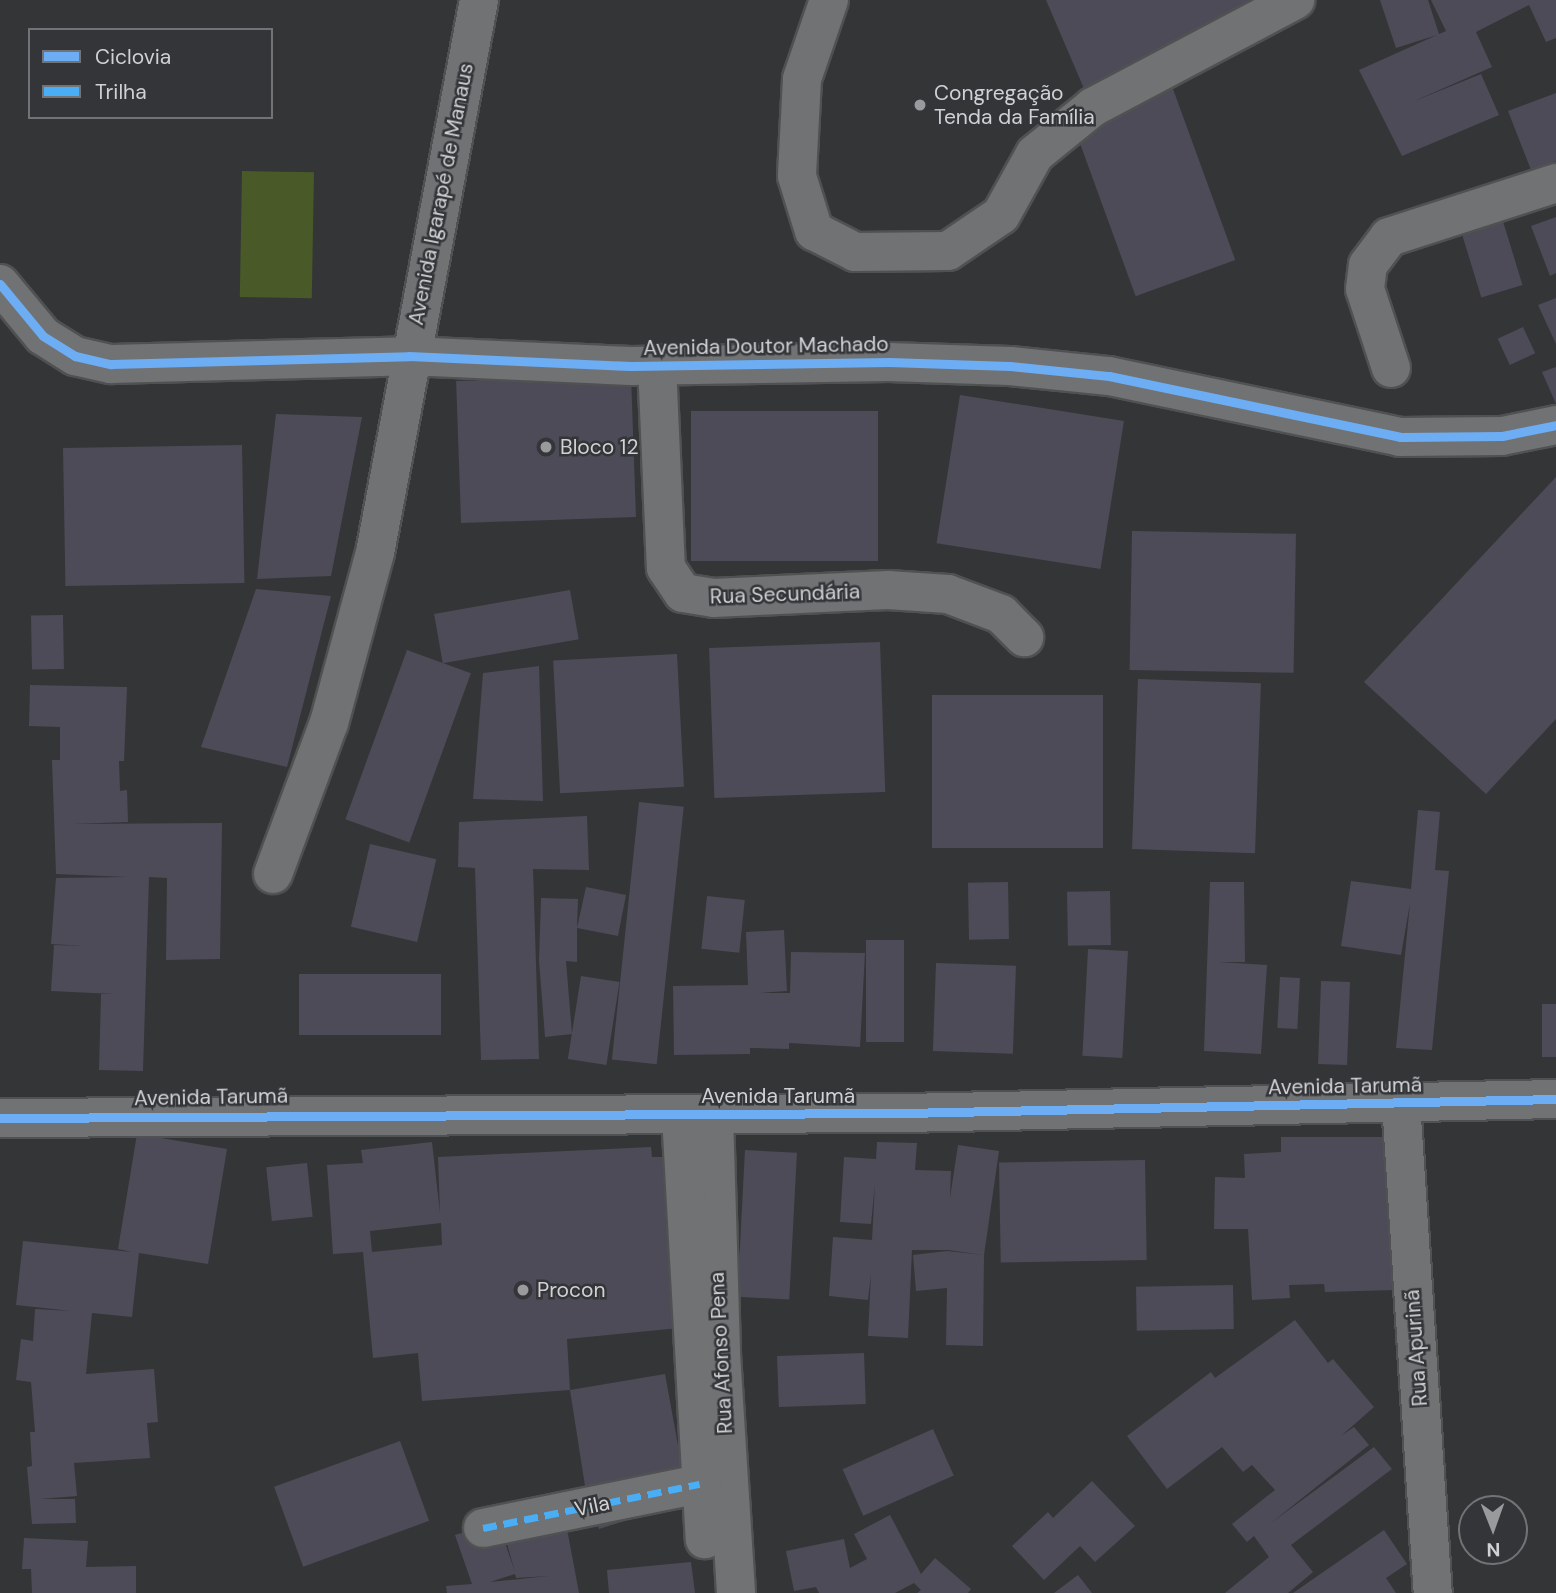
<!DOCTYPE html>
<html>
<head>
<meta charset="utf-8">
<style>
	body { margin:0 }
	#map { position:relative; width:1556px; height:1593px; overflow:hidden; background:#343537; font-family:"DM Sans",sans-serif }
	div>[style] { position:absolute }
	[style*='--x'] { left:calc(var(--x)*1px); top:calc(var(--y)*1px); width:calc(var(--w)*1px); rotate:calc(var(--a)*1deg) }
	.green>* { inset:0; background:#495927; transform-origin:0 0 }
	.building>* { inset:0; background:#4d4b58; transform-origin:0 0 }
	.roads { filter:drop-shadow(2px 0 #505152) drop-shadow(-2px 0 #505152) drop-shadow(0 2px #505152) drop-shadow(0 -2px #505152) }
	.minor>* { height:38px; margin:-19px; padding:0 19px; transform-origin:19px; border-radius:19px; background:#717273 }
	.quiet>* { height:7px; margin-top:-3.5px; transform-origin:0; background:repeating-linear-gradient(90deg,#49aef6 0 14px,transparent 0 21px) }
	.cycleway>* { height:9px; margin:-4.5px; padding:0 4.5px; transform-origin:4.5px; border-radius:4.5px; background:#6dadf4 }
	.dots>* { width:19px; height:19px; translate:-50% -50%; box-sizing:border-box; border:4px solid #333538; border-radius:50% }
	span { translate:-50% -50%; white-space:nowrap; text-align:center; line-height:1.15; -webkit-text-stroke:5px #333538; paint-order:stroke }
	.poi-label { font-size:21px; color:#d0d1d3 }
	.left { translate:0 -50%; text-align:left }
	.street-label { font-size:21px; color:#d0d1d3 }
	.legend { position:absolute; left:28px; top:28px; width:245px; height:91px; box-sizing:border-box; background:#333538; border:2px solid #727376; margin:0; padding:9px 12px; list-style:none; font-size:21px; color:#d0d1d3 }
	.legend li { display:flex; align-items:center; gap:14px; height:35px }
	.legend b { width:35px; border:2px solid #727376 }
	.north { position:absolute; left:1458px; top:1495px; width:70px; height:70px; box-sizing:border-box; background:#333538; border:2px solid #727376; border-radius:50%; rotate:179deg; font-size:19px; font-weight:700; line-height:28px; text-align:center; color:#d0d1d3 }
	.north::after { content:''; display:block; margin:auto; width:24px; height:32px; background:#999a9c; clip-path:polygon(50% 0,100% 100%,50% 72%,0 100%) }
</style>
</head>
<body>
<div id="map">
	<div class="green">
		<div style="left:242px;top:171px;width:72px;height:126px;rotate:1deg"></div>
	</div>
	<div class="building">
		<div style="clip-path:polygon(1046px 0,1297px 0,1085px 91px)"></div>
		<div style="clip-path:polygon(1380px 0,1428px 0,1439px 34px,1446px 31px,1431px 0,1556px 0,1556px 38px,1546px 42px,1529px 5px,1476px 32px,1492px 67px,1412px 102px,1481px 74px,1499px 115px,1402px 156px,1359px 70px,1437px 35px,1396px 48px)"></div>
		<div style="left:1173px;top:89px;width:182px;height:106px;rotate:70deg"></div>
		<div style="clip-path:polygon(1556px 93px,1556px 161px,1531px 170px,1508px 111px)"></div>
		<div style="clip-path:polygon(1556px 217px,1556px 273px,1550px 276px,1531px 226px)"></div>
		<div style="left:1502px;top:218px;width:70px;height:43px;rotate:73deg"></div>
		<div style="clip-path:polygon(1556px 298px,1556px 344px,1538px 305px)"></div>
		<div style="left:1523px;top:327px;width:29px;height:28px;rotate:65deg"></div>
		<div style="clip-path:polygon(1556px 367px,1556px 404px,1542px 372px)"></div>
		<div style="left:631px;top:375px;width:142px;height:175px;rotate:88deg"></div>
		<div style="left:960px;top:395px;width:166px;height:150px;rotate:9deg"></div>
		<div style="left:878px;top:411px;width:150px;height:187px;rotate:90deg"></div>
		<div style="clip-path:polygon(276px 414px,362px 417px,331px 576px,257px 579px)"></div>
		<div style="left:242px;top:445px;width:138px;height:179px;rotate:89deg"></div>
		<div style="clip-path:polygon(1556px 477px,1556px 719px,1486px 794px,1364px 682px)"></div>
		<div style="left:1132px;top:531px;width:164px;height:139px;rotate:1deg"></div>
		<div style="clip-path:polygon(256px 589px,331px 596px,287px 767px,201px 747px)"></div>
		<div style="left:570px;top:590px;width:50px;height:138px;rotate:80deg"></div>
		<div style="left:63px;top:615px;width:54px;height:32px;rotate:89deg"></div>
		<div style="left:880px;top:642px;width:150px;height:171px;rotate:88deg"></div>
		<div style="left:407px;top:650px;width:68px;height:180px;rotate:20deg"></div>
		<div style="left:677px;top:654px;width:133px;height:124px;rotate:87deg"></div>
		<div style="clip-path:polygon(539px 666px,543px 801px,473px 799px,483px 673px)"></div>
		<div style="left:1138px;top:679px;width:123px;height:170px;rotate:2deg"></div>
		<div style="clip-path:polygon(30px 685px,127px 687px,124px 761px,119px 761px,120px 791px,127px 790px,128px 822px,72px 824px,222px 823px,220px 959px,166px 960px,167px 878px,149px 877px,143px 1071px,99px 1070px,101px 994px,114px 994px,51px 991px,54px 945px,85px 946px,51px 944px,56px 878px,127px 877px,56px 874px,52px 760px,60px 760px,60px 727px,29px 726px)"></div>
		<div style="left:932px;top:695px;width:171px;height:153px"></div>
		<div style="left:639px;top:802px;width:45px;height:259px;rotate:6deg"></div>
		<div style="clip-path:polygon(1418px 810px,1440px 812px,1435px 870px,1449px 871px,1432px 1050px,1396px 1048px,1410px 903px,1401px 955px,1341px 946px,1351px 881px,1411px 889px)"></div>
		<div style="clip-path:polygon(587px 816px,589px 870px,533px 869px,539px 1059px,481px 1060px,475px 868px,458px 867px,459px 822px)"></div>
		<div style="left:370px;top:844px;width:68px;height:85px;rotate:13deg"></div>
		<div style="left:1008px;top:882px;width:57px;height:40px;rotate:89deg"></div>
		<div style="clip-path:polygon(1210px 882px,1244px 882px,1245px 962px,1219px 962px,1267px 965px,1261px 1054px,1204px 1051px)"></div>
		<div style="clip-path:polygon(586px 887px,626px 895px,618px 936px,577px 928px,577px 962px,566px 961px,572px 1034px,545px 1037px,539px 961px,541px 898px,578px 899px,577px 928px)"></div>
		<div style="left:1110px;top:891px;width:54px;height:43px;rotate:89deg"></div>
		<div style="left:707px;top:896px;width:38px;height:53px;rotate:6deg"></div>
		<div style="clip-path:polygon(784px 930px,787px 991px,760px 993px,790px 993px,791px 952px,865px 953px,860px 1047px,789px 1043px,789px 1049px,750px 1048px,750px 1054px,674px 1055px,673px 986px,748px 985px,746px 932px)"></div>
		<div style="left:866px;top:940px;width:38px;height:102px"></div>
		<div style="left:1088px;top:949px;width:40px;height:107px;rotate:3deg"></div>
		<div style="left:936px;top:963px;width:80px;height:88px;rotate:2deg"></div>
		<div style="left:299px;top:974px;width:142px;height:61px"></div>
		<div style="left:581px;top:976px;width:39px;height:84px;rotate:9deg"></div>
		<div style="left:1280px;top:977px;width:20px;height:51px;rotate:3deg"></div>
		<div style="left:1321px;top:981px;width:29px;height:83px;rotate:2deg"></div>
		<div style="left:1542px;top:1004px;width:14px;height:53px"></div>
		<div style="clip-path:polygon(137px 1134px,227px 1149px,208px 1264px,139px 1253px,132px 1317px,92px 1313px,86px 1374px,154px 1369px,158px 1422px,147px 1423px,150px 1458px,74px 1463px,77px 1496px,40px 1499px,75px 1499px,76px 1523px,32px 1524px,27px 1467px,32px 1466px,30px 1432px,35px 1432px,31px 1382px,16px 1380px,21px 1339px,33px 1341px,35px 1309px,71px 1311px,16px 1305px,23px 1241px,132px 1252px,118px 1249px)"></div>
		<div style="clip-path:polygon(1281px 1137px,1392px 1137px,1395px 1290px,1325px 1292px,1324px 1284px,1289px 1285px,1290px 1298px,1252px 1300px,1248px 1229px,1214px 1229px,1215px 1177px,1245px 1178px,1244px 1154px,1281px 1152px)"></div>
		<div style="clip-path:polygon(evenodd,432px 1142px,440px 1213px,438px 1157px,651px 1147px,652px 1157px,664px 1157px,679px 1328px,567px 1339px,570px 1390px,665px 1374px,680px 1456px,695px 1499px,599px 1529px,585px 1486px,570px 1390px,422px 1401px,418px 1353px,373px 1358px,363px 1252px,333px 1254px,327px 1165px,363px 1163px,361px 1150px,432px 1142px,441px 1223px,442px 1245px,372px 1252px,370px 1231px,441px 1223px)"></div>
		<div style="clip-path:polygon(877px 1142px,917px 1143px,915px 1170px,951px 1171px,950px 1198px,958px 1145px,999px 1151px,984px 1255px,983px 1346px,946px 1345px,947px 1288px,916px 1291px,913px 1255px,947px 1251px,984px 1255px,948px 1250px,912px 1250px,908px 1338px,868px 1336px,871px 1274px,868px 1300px,829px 1296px,833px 1237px,872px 1240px,875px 1184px,871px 1224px,840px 1222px,844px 1157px,876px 1159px)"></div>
		<div style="left:745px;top:1150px;width:52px;height:147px;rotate:3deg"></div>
		<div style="left:1145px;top:1160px;width:100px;height:146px;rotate:89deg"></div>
		<div style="left:307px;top:1163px;width:54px;height:41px;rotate:84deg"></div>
		<div style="left:1233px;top:1285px;width:44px;height:97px;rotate:89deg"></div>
		<div style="clip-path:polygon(1295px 1320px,1328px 1363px,1333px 1359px,1374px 1407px,1341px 1436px,1354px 1427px,1369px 1445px,1271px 1523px,1374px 1447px,1392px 1469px,1291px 1545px,1313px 1572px,1288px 1593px,1225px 1593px,1269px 1557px,1254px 1536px,1247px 1542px,1232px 1524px,1275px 1490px,1252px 1465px,1243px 1472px,1222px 1447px,1167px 1489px,1127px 1436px,1211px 1372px,1215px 1378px)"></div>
		<div style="left:864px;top:1353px;width:51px;height:87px;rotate:88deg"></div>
		<div style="left:933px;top:1429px;width:51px;height:99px;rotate:66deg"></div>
		<div style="left:400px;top:1441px;width:85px;height:134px;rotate:70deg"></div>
		<div style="clip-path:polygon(1092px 1481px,1135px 1526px,1095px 1562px,1080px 1546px,1044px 1580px,1012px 1546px,1048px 1512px,1053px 1518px)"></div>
		<div style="clip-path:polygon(evenodd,556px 1499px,568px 1534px,579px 1593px,447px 1593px,446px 1586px,472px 1584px,455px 1535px,498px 1522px,515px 1572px,500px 1519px,556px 1499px,515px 1574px,516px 1578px,549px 1576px,490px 1582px,515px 1574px)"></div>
		<div style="clip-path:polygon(890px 1515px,921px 1574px,935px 1558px,971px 1589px,968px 1593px,917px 1593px,921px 1590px,914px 1583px,895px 1593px,819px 1593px,816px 1587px,794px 1591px,786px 1551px,844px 1539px,850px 1568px,867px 1559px,854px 1534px)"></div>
		<div style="clip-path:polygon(1384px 1530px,1407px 1564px,1386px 1578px,1396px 1593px,1293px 1593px)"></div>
		<div style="clip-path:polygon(24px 1538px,88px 1541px,86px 1567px,136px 1566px,136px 1593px,32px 1593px,31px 1569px,22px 1569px)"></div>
		<div style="clip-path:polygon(691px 1562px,695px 1593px,609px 1593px,607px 1570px)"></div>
		<div style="clip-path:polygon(1078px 1575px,1092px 1593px,1054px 1593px)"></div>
	</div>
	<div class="roads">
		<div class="minor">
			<div style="--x:829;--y:0;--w:83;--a:108.9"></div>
			<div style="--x:802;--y:79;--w:97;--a:93"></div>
			<div style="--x:797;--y:176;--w:58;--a:72.8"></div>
			<div style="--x:814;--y:231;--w:46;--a:27.1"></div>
			<div style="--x:855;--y:252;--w:93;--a:-0.6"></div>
			<div style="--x:948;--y:251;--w:64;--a:-34.2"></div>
			<div style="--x:1001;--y:215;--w:70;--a:-60.9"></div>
			<div style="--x:1035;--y:154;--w:75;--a:-39"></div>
			<div style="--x:1093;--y:107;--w:229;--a:-27.9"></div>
			<div style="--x:0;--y:284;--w:67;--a:50.4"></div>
			<div style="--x:43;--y:336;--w:38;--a:32"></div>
			<div style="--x:75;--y:356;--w:37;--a:13"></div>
			<div style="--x:111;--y:364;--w:298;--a:-1.5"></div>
			<div style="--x:409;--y:356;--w:222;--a:2.6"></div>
			<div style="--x:631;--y:366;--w:258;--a:-0.9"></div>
			<div style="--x:889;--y:362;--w:121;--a:1.9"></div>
			<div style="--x:1010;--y:366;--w:100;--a:5.8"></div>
			<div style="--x:1109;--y:376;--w:297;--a:11.8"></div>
			<div style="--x:1400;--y:437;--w:102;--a:-0.6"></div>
			<div style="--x:1502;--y:436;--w:55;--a:-11.5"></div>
			<div style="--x:657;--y:364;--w:204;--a:87.5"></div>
			<div style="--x:666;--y:568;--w:30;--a:56"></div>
			<div style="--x:683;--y:593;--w:30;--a:9"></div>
			<div style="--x:713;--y:598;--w:175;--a:-2.6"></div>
			<div style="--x:888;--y:590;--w:60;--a:3.8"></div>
			<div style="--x:948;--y:594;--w:57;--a:20.7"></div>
			<div style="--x:1001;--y:614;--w:33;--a:45"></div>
			<div style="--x:1391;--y:368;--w:83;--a:-108.2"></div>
			<div style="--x:1365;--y:289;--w:24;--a:-83"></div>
			<div style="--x:1368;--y:265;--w:35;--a:-53"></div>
			<div style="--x:1389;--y:237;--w:176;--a:-17.9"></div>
			<div style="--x:273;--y:874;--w:161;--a:-69.7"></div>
			<div style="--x:329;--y:723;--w:176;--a:-74.9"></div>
			<div style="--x:375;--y:553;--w:563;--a:-79.35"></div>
			<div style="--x:1401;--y:1102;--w:492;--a:86.3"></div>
			<div style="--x:714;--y:1114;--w:240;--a:88.3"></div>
			<div style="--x:721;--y:1354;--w:239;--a:86.4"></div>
			<div style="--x:681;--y:1115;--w:425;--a:86.8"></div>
			<div style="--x:0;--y:1118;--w:904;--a:-0.32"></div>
			<div style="--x:904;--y:1113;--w:652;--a:-1.23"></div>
			<div style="--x:483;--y:1528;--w:221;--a:-11.5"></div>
		</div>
	</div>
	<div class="quiet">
		<div style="--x:483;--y:1528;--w:221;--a:-11.5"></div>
	</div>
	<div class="cycleway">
		<div style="--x:0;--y:284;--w:67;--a:50.4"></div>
		<div style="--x:43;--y:336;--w:38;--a:32"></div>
		<div style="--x:75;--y:356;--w:37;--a:13"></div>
		<div style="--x:111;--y:364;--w:298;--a:-1.5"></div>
		<div style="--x:409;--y:356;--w:222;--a:2.6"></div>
		<div style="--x:631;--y:366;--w:258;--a:-0.9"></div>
		<div style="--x:889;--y:362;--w:121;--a:1.9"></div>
		<div style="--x:1010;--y:366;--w:100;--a:5.8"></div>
		<div style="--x:1109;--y:376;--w:297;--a:11.8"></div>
		<div style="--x:1400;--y:437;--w:102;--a:-0.6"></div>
		<div style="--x:1502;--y:436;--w:55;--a:-11.5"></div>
		<div style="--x:0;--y:1118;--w:904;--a:-0.32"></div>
		<div style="--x:904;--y:1113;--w:652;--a:-1.23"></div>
	</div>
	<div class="dots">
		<div style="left:920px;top:105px;background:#999a9c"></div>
		<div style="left:546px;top:447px;background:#999a9c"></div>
		<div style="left:523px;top:1290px;background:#999a9c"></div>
	</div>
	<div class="poi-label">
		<span class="left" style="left:934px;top:105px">Congregação<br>Tenda da Família</span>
		<span class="left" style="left:560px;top:447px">Bloco 12</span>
		<span class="left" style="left:537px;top:1290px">Procon</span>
	</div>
	<div class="street-label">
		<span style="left:441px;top:194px;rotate:-79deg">Avenida Igarapé de Manaus</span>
		<span style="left:766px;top:346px;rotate:-1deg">Avenida Doutor Machado</span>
		<span style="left:785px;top:594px;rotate:-2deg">Rua Secundária</span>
		<span style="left:1345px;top:1086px;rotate:-1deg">Avenida Tarumã</span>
		<span style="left:778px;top:1096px">Avenida Tarumã</span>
		<span style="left:211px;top:1097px;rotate:-1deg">Avenida Tarumã</span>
		<span style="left:1416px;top:1348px;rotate:-94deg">Rua Apurinã</span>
		<span style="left:721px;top:1353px;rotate:-93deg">Rua Afonso Pena</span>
		<span style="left:592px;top:1506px;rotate:-12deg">Vila</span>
	</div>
	<ul class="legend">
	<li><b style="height:9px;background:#6dadf4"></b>Ciclovia</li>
	<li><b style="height:9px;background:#49aef6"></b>Trilha</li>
	</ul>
	<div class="north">N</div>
</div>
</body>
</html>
